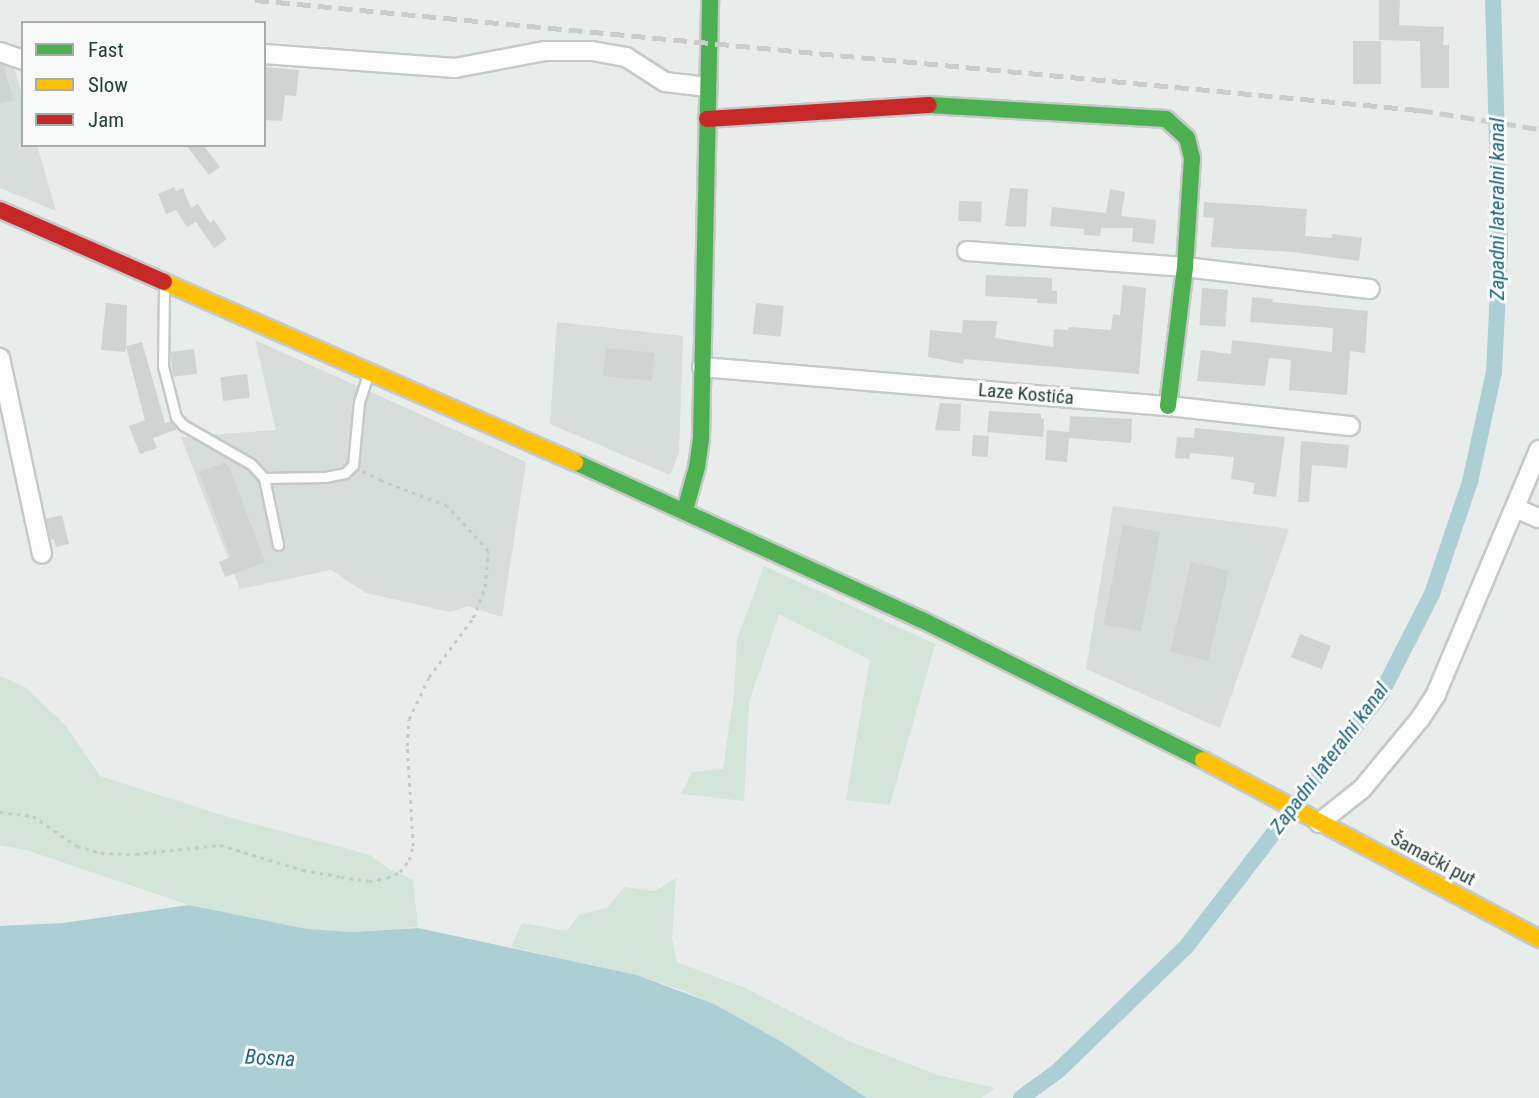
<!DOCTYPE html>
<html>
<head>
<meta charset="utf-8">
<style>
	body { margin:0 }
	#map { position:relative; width:1539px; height:1098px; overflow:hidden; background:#e8ecea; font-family:"Roboto Condensed",sans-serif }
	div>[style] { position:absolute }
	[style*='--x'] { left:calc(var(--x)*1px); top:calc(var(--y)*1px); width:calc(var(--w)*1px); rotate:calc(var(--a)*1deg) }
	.built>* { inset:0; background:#d6ddda }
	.green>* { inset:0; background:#d3e4d8 }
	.water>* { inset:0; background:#accfd6 }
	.canal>* { height:16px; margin:-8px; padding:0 8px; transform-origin:8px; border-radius:8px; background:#accfd6 }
	.building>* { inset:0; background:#cfd3d2; transform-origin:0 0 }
	.path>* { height:2.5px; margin-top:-1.25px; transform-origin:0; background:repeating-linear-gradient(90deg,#c3cbca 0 3.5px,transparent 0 8.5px) }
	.roads { filter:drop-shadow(2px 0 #c5c9c7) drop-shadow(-2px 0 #c5c9c7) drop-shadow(0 2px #c5c9c7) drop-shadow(0 -2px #c5c9c7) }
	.lane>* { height:9px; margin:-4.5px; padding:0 4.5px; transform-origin:4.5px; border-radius:4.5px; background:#fcfcfc }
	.street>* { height:18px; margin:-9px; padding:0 9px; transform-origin:9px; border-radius:9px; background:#fcfcfc }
	.fast>* { height:16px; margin:-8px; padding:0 8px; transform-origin:8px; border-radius:8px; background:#4caf50 }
	.slow>* { height:16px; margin:-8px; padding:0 8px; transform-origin:8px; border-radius:8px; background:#ffc107 }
	.jam>* { height:16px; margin:-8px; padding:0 8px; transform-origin:8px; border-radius:8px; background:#c62828 }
	.rail>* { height:4.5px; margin-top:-2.25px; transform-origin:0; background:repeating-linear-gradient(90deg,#c9cdcb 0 14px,transparent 0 21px) }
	span { translate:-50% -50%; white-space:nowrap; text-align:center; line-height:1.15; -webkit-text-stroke:6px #f7faf9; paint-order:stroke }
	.street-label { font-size:19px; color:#263f3a }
	.water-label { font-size:21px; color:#236578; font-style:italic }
	.legend { position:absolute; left:21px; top:21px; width:245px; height:126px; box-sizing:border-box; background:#f7faf9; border:2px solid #a3afad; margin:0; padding:9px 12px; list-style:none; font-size:21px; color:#263f3a }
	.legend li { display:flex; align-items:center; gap:14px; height:35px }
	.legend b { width:35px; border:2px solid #a3afad }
</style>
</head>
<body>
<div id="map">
	<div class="built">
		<div style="clip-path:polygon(0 60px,13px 64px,23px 97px,23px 145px,37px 145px,56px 211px,0 188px)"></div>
		<div style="clip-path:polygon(557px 322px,683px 336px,679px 452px,670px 475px,550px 424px)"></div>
		<div style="clip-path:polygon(255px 340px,526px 462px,502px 617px,468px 606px,450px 612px,366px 593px,331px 570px,240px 589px,181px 437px,276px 430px)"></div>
		<div style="clip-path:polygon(1113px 506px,1289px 529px,1220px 728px,1086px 669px)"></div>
	</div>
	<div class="green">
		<div style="clip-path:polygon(764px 566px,935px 644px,890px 805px,846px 800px,870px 660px,779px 614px,749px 702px,744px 801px,681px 794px,692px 772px,723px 769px,734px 695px,737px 640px)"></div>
		<div style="clip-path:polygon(0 676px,25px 687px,65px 725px,100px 776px,221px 815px,370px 855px,388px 868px,413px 880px,418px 927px,352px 932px,307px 929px,189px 905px,26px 850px,0 845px)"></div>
		<div style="clip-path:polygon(676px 878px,672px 939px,677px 962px,745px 988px,851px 1042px,938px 1075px,995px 1088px,981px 1098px,867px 1098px,816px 1064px,688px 992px,637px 975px,511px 947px,522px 923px,567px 931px,579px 915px,607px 908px,624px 887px,655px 891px)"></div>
	</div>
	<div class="water">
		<div style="clip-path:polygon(189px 905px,307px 929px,352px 932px,418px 928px,637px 975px,714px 1004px,780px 1041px,867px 1098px,0 1098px,0 926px,63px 923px)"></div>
	</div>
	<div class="canal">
		<div style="--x:1021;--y:1098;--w:47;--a:-36.4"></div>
		<div style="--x:1059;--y:1070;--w:177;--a:-44.1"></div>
		<div style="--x:1186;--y:947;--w:319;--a:-52.4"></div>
		<div style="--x:1381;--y:694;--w:112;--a:-63"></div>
		<div style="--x:1432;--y:594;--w:118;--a:-71.3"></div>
		<div style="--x:1470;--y:482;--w:113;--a:-77.7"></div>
		<div style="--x:1494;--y:372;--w:123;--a:-87.2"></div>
		<div style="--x:1500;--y:249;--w:249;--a:-91.6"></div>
	</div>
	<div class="building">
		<div style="clip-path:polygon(1379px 0,1400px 0,1399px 25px,1444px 27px,1443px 45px,1449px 45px,1449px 88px,1421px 88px,1420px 41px,1379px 40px)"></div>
		<div style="left:1353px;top:41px;width:28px;height:43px"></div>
		<div style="clip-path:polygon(0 65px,4px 66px,13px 100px,0 103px)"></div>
		<div style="clip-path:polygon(266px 67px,299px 70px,296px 96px,285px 95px,282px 121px,264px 120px)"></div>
		<div style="clip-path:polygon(186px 145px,203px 145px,220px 167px,209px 175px)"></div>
		<div style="clip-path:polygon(174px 187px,176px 191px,183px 188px,191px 208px,198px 204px,210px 223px,214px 220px,227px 239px,214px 248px,196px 222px,187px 227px,176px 210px,166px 214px,158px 194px)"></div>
		<div style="clip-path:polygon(1010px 188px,1028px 189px,1026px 227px,1005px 226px)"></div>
		<div style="clip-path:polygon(1110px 189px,1125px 192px,1121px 216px,1156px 220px,1154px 244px,1132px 242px,1133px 228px,1101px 228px,1100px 236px,1084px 235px,1084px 229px,1050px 226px,1052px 207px,1106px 213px)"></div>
		<div style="left:959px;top:201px;width:23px;height:20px;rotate:2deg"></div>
		<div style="clip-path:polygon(1204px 202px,1307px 209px,1305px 236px,1332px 238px,1332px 234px,1362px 238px,1359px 261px,1293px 252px,1211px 247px,1214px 218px,1203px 217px)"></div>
		<div style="clip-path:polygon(986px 275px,1052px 278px,1052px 291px,1057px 291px,1057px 304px,1037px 303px,1037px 299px,985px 296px)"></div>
		<div style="clip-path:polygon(1123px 285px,1146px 288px,1139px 374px,964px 359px,963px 364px,928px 357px,930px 330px,962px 333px,963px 320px,997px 321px,995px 338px,1053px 347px,1054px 329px,1068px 330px,1069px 327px,1111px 330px,1113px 314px,1120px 315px)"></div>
		<div style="left:1202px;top:288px;width:26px;height:37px;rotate:4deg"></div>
		<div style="clip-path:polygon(1252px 297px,1273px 299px,1272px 302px,1368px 311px,1365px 353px,1350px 351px,1347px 395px,1289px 390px,1291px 360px,1269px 358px,1265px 386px,1197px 381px,1201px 350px,1231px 354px,1232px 340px,1332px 352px,1333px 328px,1250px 322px)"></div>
		<div style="clip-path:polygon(106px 303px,127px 305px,126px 346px,142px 342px,165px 423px,171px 422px,178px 429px,153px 438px,157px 448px,140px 454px,129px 426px,145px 420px,126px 347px,125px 352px,101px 350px)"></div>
		<div style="left:756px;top:303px;width:28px;height:31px;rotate:6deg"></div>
		<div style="left:606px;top:348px;width:49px;height:28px;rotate:6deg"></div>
		<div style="left:194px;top:349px;width:25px;height:24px;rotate:83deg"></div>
		<div style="left:247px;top:374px;width:24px;height:27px;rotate:83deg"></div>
		<div style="clip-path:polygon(940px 403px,961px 404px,960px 431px,935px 430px)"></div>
		<div style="clip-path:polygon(989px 411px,1041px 414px,1041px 418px,1044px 419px,1043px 437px,987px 432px)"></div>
		<div style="clip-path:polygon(1070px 416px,1132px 419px,1131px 443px,1069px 438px,1067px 462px,1045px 460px,1047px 430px,1069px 432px)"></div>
		<div style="clip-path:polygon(1195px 428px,1285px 437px,1276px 497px,1253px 494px,1255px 483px,1231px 479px,1234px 457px,1190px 453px,1189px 459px,1175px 458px,1177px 437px,1194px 438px)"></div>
		<div style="left:973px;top:435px;width:16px;height:21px;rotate:4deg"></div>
		<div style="clip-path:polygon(1301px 441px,1349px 445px,1347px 468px,1312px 465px,1309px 502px,1298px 502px)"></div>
		<div style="clip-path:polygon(224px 463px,229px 466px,265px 562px,225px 577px,219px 562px,231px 557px,199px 472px)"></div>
		<div style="clip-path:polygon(62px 515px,69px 544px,56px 547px,54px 539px,51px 540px,46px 519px)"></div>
		<div style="left:1123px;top:525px;width:38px;height:101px;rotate:11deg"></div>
		<div style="left:1191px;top:562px;width:39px;height:92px;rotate:13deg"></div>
		<div style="left:1300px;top:634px;width:33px;height:25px;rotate:21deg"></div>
	</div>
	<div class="path">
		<div style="--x:0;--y:812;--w:33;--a:7"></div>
		<div style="--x:33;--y:816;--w:53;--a:34.3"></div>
		<div style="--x:77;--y:846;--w:25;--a:16"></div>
		<div style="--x:101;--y:853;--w:35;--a:2"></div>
		<div style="--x:136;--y:854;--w:84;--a:-6.1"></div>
		<div style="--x:220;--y:845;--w:87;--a:16.8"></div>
		<div style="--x:303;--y:870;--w:39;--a:10"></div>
		<div style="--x:341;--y:877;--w:28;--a:8"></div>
		<div style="--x:369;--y:881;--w:18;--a:-9"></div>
		<div style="--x:387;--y:878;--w:14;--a:-25"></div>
		<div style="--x:400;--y:872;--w:15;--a:-53"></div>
		<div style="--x:409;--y:860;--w:15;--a:-74"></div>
		<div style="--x:413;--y:846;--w:100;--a:-93.4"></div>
		<div style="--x:407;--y:746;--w:27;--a:-86"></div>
		<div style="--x:409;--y:719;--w:47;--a:-64.5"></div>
		<div style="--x:429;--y:677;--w:74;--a:-53.3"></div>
		<div style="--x:473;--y:618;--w:33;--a:-69"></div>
		<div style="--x:485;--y:587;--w:36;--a:-85"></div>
		<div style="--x:488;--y:551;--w:61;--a:-132.3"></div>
		<div style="--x:447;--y:506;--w:71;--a:-159.3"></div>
		<div style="--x:381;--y:481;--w:21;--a:-152"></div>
	</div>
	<div class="roads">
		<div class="lane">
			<div style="--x:164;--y:287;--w:79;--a:90.7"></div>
			<div style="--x:163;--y:366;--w:53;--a:75.7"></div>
			<div style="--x:176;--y:417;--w:11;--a:49"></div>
			<div style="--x:183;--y:425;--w:78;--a:29.8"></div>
			<div style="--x:251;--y:464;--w:19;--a:47"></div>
			<div style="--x:278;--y:545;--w:68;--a:-101.8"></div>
			<div style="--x:264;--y:478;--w:61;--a:-0.9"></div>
			<div style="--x:325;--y:477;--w:20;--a:-11"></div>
			<div style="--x:345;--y:473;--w:11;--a:-45"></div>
			<div style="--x:353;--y:465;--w:63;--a:-84.6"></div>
			<div style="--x:359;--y:402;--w:29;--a:-72"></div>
		</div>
		<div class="street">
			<div style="--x:0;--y:52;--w:24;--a:19"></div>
			<div style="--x:264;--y:54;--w:192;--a:4.2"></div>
			<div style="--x:455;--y:68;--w:92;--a:-10.7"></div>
			<div style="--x:545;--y:51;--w:47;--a:0"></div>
			<div style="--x:592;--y:51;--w:35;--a:10"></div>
			<div style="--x:626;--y:57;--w:46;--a:32.7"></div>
			<div style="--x:665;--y:82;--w:43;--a:6.6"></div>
			<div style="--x:967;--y:251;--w:219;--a:4.2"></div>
			<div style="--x:1185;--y:267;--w:186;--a:6.8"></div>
			<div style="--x:0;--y:358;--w:200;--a:77.9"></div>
			<div style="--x:702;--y:367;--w:468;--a:4.8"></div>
			<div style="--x:1168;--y:406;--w:183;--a:6.3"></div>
			<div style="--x:1515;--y:508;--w:26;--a:23"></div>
			<div style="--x:1319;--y:823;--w:55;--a:-38.3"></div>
			<div style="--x:1362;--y:789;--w:91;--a:-50.4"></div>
			<div style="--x:1420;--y:719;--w:30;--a:-57"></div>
			<div style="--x:1436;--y:694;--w:265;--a:-67.1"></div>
		</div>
		<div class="fast">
			<div style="--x:929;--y:105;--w:237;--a:3.4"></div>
			<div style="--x:1166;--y:119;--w:28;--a:42"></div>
			<div style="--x:1187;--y:138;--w:21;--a:76"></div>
			<div style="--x:1192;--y:158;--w:109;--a:93.7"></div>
			<div style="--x:1185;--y:267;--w:140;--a:97"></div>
			<div style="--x:575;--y:462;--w:381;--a:24.5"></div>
			<div style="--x:922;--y:620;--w:314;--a:26.5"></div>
			<div style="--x:685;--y:510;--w:45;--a:-74.4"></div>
			<div style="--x:697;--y:467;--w:30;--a:-82"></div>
			<div style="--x:701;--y:437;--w:437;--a:-88.8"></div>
		</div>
		<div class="slow">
			<div style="--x:164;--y:282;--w:449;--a:23.7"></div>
			<div style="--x:1203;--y:760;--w:381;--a:28"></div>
		</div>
		<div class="jam">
			<div style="--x:707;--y:119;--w:222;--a:-3.6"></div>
			<div style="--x:0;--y:210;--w:179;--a:23.7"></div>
		</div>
	</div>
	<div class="rail">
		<div style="--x:255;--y:0;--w:1169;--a:5.4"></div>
		<div style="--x:1419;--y:110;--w:121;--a:9"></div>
	</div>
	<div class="street-label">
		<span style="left:1026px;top:394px;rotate:5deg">Laze Kostića</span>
		<span style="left:1433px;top:859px;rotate:28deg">Šamački put</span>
	</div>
	<div class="water-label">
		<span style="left:1497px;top:209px;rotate:-90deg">Zapadni lateralni kanal</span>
		<span style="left:1329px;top:758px;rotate:-53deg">Zapadni lateralni kanal</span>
		<span style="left:270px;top:1058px;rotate:3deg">Bosna</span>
	</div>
	<ul class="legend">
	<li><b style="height:9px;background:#4caf50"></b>Fast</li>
	<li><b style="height:9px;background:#ffc107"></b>Slow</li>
	<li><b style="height:9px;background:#c62828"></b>Jam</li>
	</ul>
</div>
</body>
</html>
